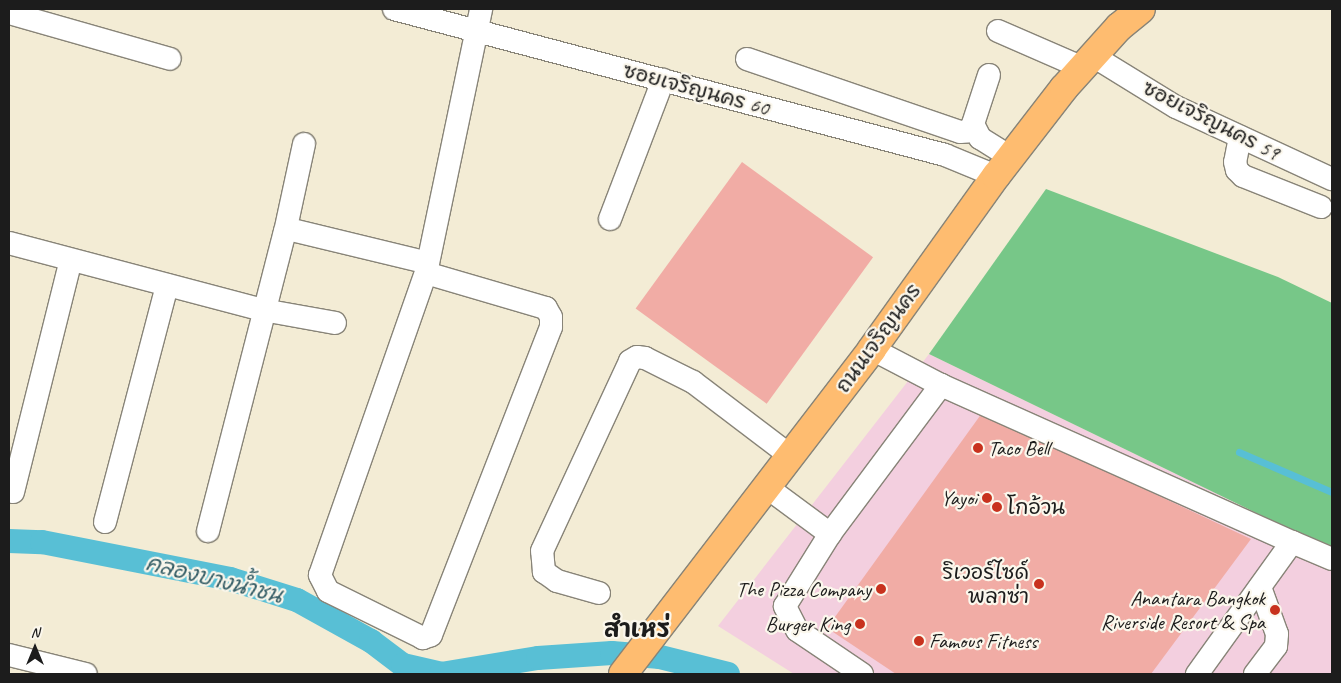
<!DOCTYPE html>
<html>
<head>
<meta charset="utf-8">
<style>
	body { margin:0 }
	#map { position:relative; width:1341px; height:683px; overflow:hidden; background:#f3ecd5; font-family:Caveat,"Playpen Sans Thai",sans-serif }
	div>[style] { position:absolute }
	[style*='--x'] { left:calc(var(--x)*1px); top:calc(var(--y)*1px); width:calc(var(--w)*1px); rotate:calc(var(--a)*1deg) }
	.built>* { inset:0; background:#f3cfdf }
	.green>* { inset:0; background:#77c788 }
	.stream>* { height:7px; margin:-3.5px; padding:0 3.5px; transform-origin:3.5px; border-radius:3.5px; background:#58bfd5 }
	.canal>* { height:24px; margin:-12px; padding:0 12px; transform-origin:12px; border-radius:12px; background:#58bfd5 }
	.building>* { inset:0; background:#f1aca5; transform-origin:0 0 }
	.roads { filter:drop-shadow(1px 0 #888478) drop-shadow(-1px 0 #888478) drop-shadow(0 1px #888478) drop-shadow(0 -1px #888478) }
	.minor>* { height:22px; margin:-11px; padding:0 11px; transform-origin:11px; border-radius:11px; background:#fff }
	.major>* { height:28px; margin:-14px; padding:0 14px; transform-origin:14px; border-radius:14px; background:#febc70 }
	.dots>* { width:14px; height:14px; translate:-50% -50%; box-sizing:border-box; border:2px solid #fbf7ec; border-radius:50% }
	span { translate:-50% -50%; white-space:nowrap; text-align:center; line-height:1.15; -webkit-text-stroke:4.5px #fbf7ec; paint-order:stroke }
	.street-label { font-size:21px; color:#1c1c1c }
	.poi-label { font-size:21px; color:#1c1c1c }
	.left { translate:0 -50%; text-align:left }
	.right { translate:-100% -50%; text-align:right }
	.water-label { font-size:22px; color:#345d66; font-style:italic }
	.quarter-label { font-size:24px; color:#1c1c1c; font-weight:700 }
	.frame { position:absolute; inset:0; border:10px solid #1c1c1c; pointer-events:none }
	.north { position:absolute; left:10px; top:623px; width:50px; height:50px; -webkit-text-stroke:4px #fbf7ec; paint-order:stroke; rotate:0deg; font-size:14px; font-weight:700; line-height:20px; text-align:center; color:#1c1c1c }
	.north::after { content:''; display:block; margin:auto; width:18px; height:22px; background:#1c1c1c; clip-path:polygon(50% 0,100% 100%,50% 72%,0 100%) }
</style>
</head>
<body>
<div id="map">
	<div class="built">
		<div style="clip-path:polygon(929px 354px,1277px 523px,1332px 546px,1332px 674px,794px 674px,718px 626px)"></div>
	</div>
	<div class="green">
		<div style="clip-path:polygon(1046px 189px,1278px 277px,1332px 303px,1332px 546px,1277px 523px,929px 354px)"></div>
	</div>
	<div class="stream">
		<div style="--x:1239;--y:452;--w:101;--a:23.3"></div>
	</div>
	<div class="canal">
		<div style="--x:9;--y:541;--w:33;--a:2"></div>
		<div style="--x:42;--y:542;--w:192;--a:11.1"></div>
		<div style="--x:230;--y:579;--w:70;--a:17.4"></div>
		<div style="--x:297;--y:600;--w:85;--a:29"></div>
		<div style="--x:371;--y:641;--w:40;--a:37"></div>
		<div style="--x:403;--y:665;--w:39;--a:13"></div>
		<div style="--x:441;--y:674;--w:98;--a:-9.4"></div>
		<div style="--x:538;--y:658;--w:74;--a:-3.9"></div>
		<div style="--x:612;--y:653;--w:48;--a:4.8"></div>
		<div style="--x:660;--y:657;--w:70;--a:14"></div>
	</div>
	<div class="building">
		<div style="left:742px;top:162px;width:162px;height:181px;rotate:36deg"></div>
		<div style="clip-path:polygon(982px 413px,1251px 539px,1151px 674px,896px 674px,827px 628px)"></div>
	</div>
	<div class="roads">
		<div class="minor">
			<div style="--x:394;--y:9;--w:570;--a:14.84"></div>
			<div style="--x:945;--y:155;--w:55;--a:22.4"></div>
			<div style="--x:9;--y:13;--w:167;--a:15.9"></div>
			<div style="--x:998;--y:31;--w:93;--a:23.5"></div>
			<div style="--x:1093;--y:56;--w:97;--a:31.6"></div>
			<div style="--x:1176;--y:107;--w:172;--a:24.8"></div>
			<div style="--x:747;--y:59;--w:225;--a:18.9"></div>
			<div style="--x:960;--y:132;--w:15;--a:-4"></div>
			<div style="--x:989;--y:75;--w:52;--a:108.1"></div>
			<div style="--x:973;--y:124;--w:16;--a:63"></div>
			<div style="--x:980;--y:138;--w:36;--a:32"></div>
			<div style="--x:1240;--y:137;--w:25;--a:101"></div>
			<div style="--x:1235;--y:162;--w:8;--a:76"></div>
			<div style="--x:1237;--y:170;--w:8;--a:45"></div>
			<div style="--x:1243;--y:176;--w:84;--a:21.7"></div>
			<div style="--x:610;--y:219;--w:149;--a:-69.1"></div>
			<div style="--x:285;--y:232;--w:7;--a:-16"></div>
			<div style="--x:292;--y:230;--w:140;--a:13.6"></div>
			<div style="--x:9;--y:243;--w:263;--a:14.8"></div>
			<div style="--x:263;--y:310;--w:73;--a:10.2"></div>
			<div style="--x:426;--y:273;--w:125;--a:16.3"></div>
			<div style="--x:546;--y:308;--w:10;--a:61"></div>
			<div style="--x:551;--y:317;--w:10;--a:90"></div>
			<div style="--x:551;--y:327;--w:331;--a:111.3"></div>
			<div style="--x:431;--y:635;--w:9;--a:159"></div>
			<div style="--x:423;--y:638;--w:106;--a:-153.7"></div>
			<div style="--x:328;--y:591;--w:18;--a:-117"></div>
			<div style="--x:320;--y:575;--w:320;--a:-70.7"></div>
			<div style="--x:426;--y:273;--w:270;--a:-78.2"></div>
			<div style="--x:872;--y:349;--w:78;--a:27.6"></div>
			<div style="--x:941;--y:385;--w:385;--a:24.1"></div>
			<div style="--x:1292;--y:542;--w:163;--a:125.7"></div>
			<div style="--x:765;--y:486;--w:81;--a:36.4"></div>
			<div style="--x:13;--y:492;--w:239;--a:-76"></div>
			<div style="--x:105;--y:522;--w:245;--a:-75.3"></div>
			<div style="--x:208;--y:531;--w:309;--a:-75.6"></div>
			<div style="--x:285;--y:232;--w:90;--a:-77.8"></div>
			<div style="--x:1292;--y:542;--w:43;--a:23"></div>
			<div style="--x:599;--y:593;--w:44;--a:-164.1"></div>
			<div style="--x:557;--y:581;--w:16;--a:-145"></div>
			<div style="--x:544;--y:572;--w:21;--a:-95"></div>
			<div style="--x:542;--y:551;--w:209;--a:-65.1"></div>
			<div style="--x:630;--y:361;--w:8;--a:-30"></div>
			<div style="--x:637;--y:357;--w:8;--a:7"></div>
			<div style="--x:645;--y:358;--w:54;--a:26.6"></div>
			<div style="--x:693;--y:382;--w:121;--a:37.2"></div>
			<div style="--x:9;--y:655;--w:79;--a:13.9"></div>
			<div style="--x:862;--y:674;--w:78;--a:-145.9"></div>
			<div style="--x:797;--y:630;--w:27;--a:-117"></div>
			<div style="--x:785;--y:606;--w:85;--a:-58"></div>
			<div style="--x:830;--y:534;--w:186;--a:-53.3"></div>
			<div style="--x:1255;--y:674;--w:35;--a:-53"></div>
			<div style="--x:1276;--y:646;--w:12;--a:-85"></div>
			<div style="--x:1277;--y:634;--w:50;--a:-109.9"></div>
		</div>
		<div class="major">
			<div style="--x:623;--y:674;--w:409;--a:-52.5"></div>
			<div style="--x:872;--y:349;--w:213;--a:-54.4"></div>
			<div style="--x:996;--y:176;--w:111;--a:-52.3"></div>
			<div style="--x:1064;--y:88;--w:82;--a:-48"></div>
			<div style="--x:1119;--y:27;--w:28;--a:-39"></div>
		</div>
	</div>
	<div class="dots">
		<div style="left:978px;top:448px;background:#c8321e"></div>
		<div style="left:987px;top:498px;background:#c8321e"></div>
		<div style="left:997px;top:507px;background:#c8321e"></div>
		<div style="left:1039px;top:584px;background:#c8321e"></div>
		<div style="left:881px;top:589px;background:#c8321e"></div>
		<div style="left:1275px;top:610px;background:#c8321e"></div>
		<div style="left:860px;top:624px;background:#c8321e"></div>
		<div style="left:919px;top:641px;background:#c8321e"></div>
	</div>
	<div class="street-label">
		<span style="left:696px;top:89px;rotate:15deg">ซอยเจริญนคร 60</span>
		<span style="left:1211px;top:120px;rotate:27deg">ซอยเจริญนคร 59</span>
		<span style="left:878px;top:338px;rotate:-54deg">ถนนเจริญนคร</span>
	</div>
	<div class="poi-label">
		<span class="left" style="left:988px;top:448px">Taco Bell</span>
		<span class="right" style="left:977px;top:498px">Yayoi</span>
		<span class="left" style="left:1007px;top:507px">โกอ้วน</span>
		<span class="right" style="left:1029px;top:584px">ริเวอร์ไซด์<br>พลาซ่า</span>
		<span class="right" style="left:871px;top:589px">The Pizza Company</span>
		<span class="right" style="left:1265px;top:610px">Anantara Bangkok<br>Riverside Resort &amp; Spa</span>
		<span class="right" style="left:850px;top:624px">Burger King</span>
		<span class="left" style="left:929px;top:641px">Famous Fitness</span>
	</div>
	<div class="water-label">
		<span style="left:214px;top:580px;rotate:14deg">คลองบางน้ำชน</span>
	</div>
	<div class="quarter-label">
		<span style="left:637px;top:630px">สำเหร่</span>
	</div>
	<div class="frame"></div>
	<div class="north">N</div>
</div>
</body>
</html>
